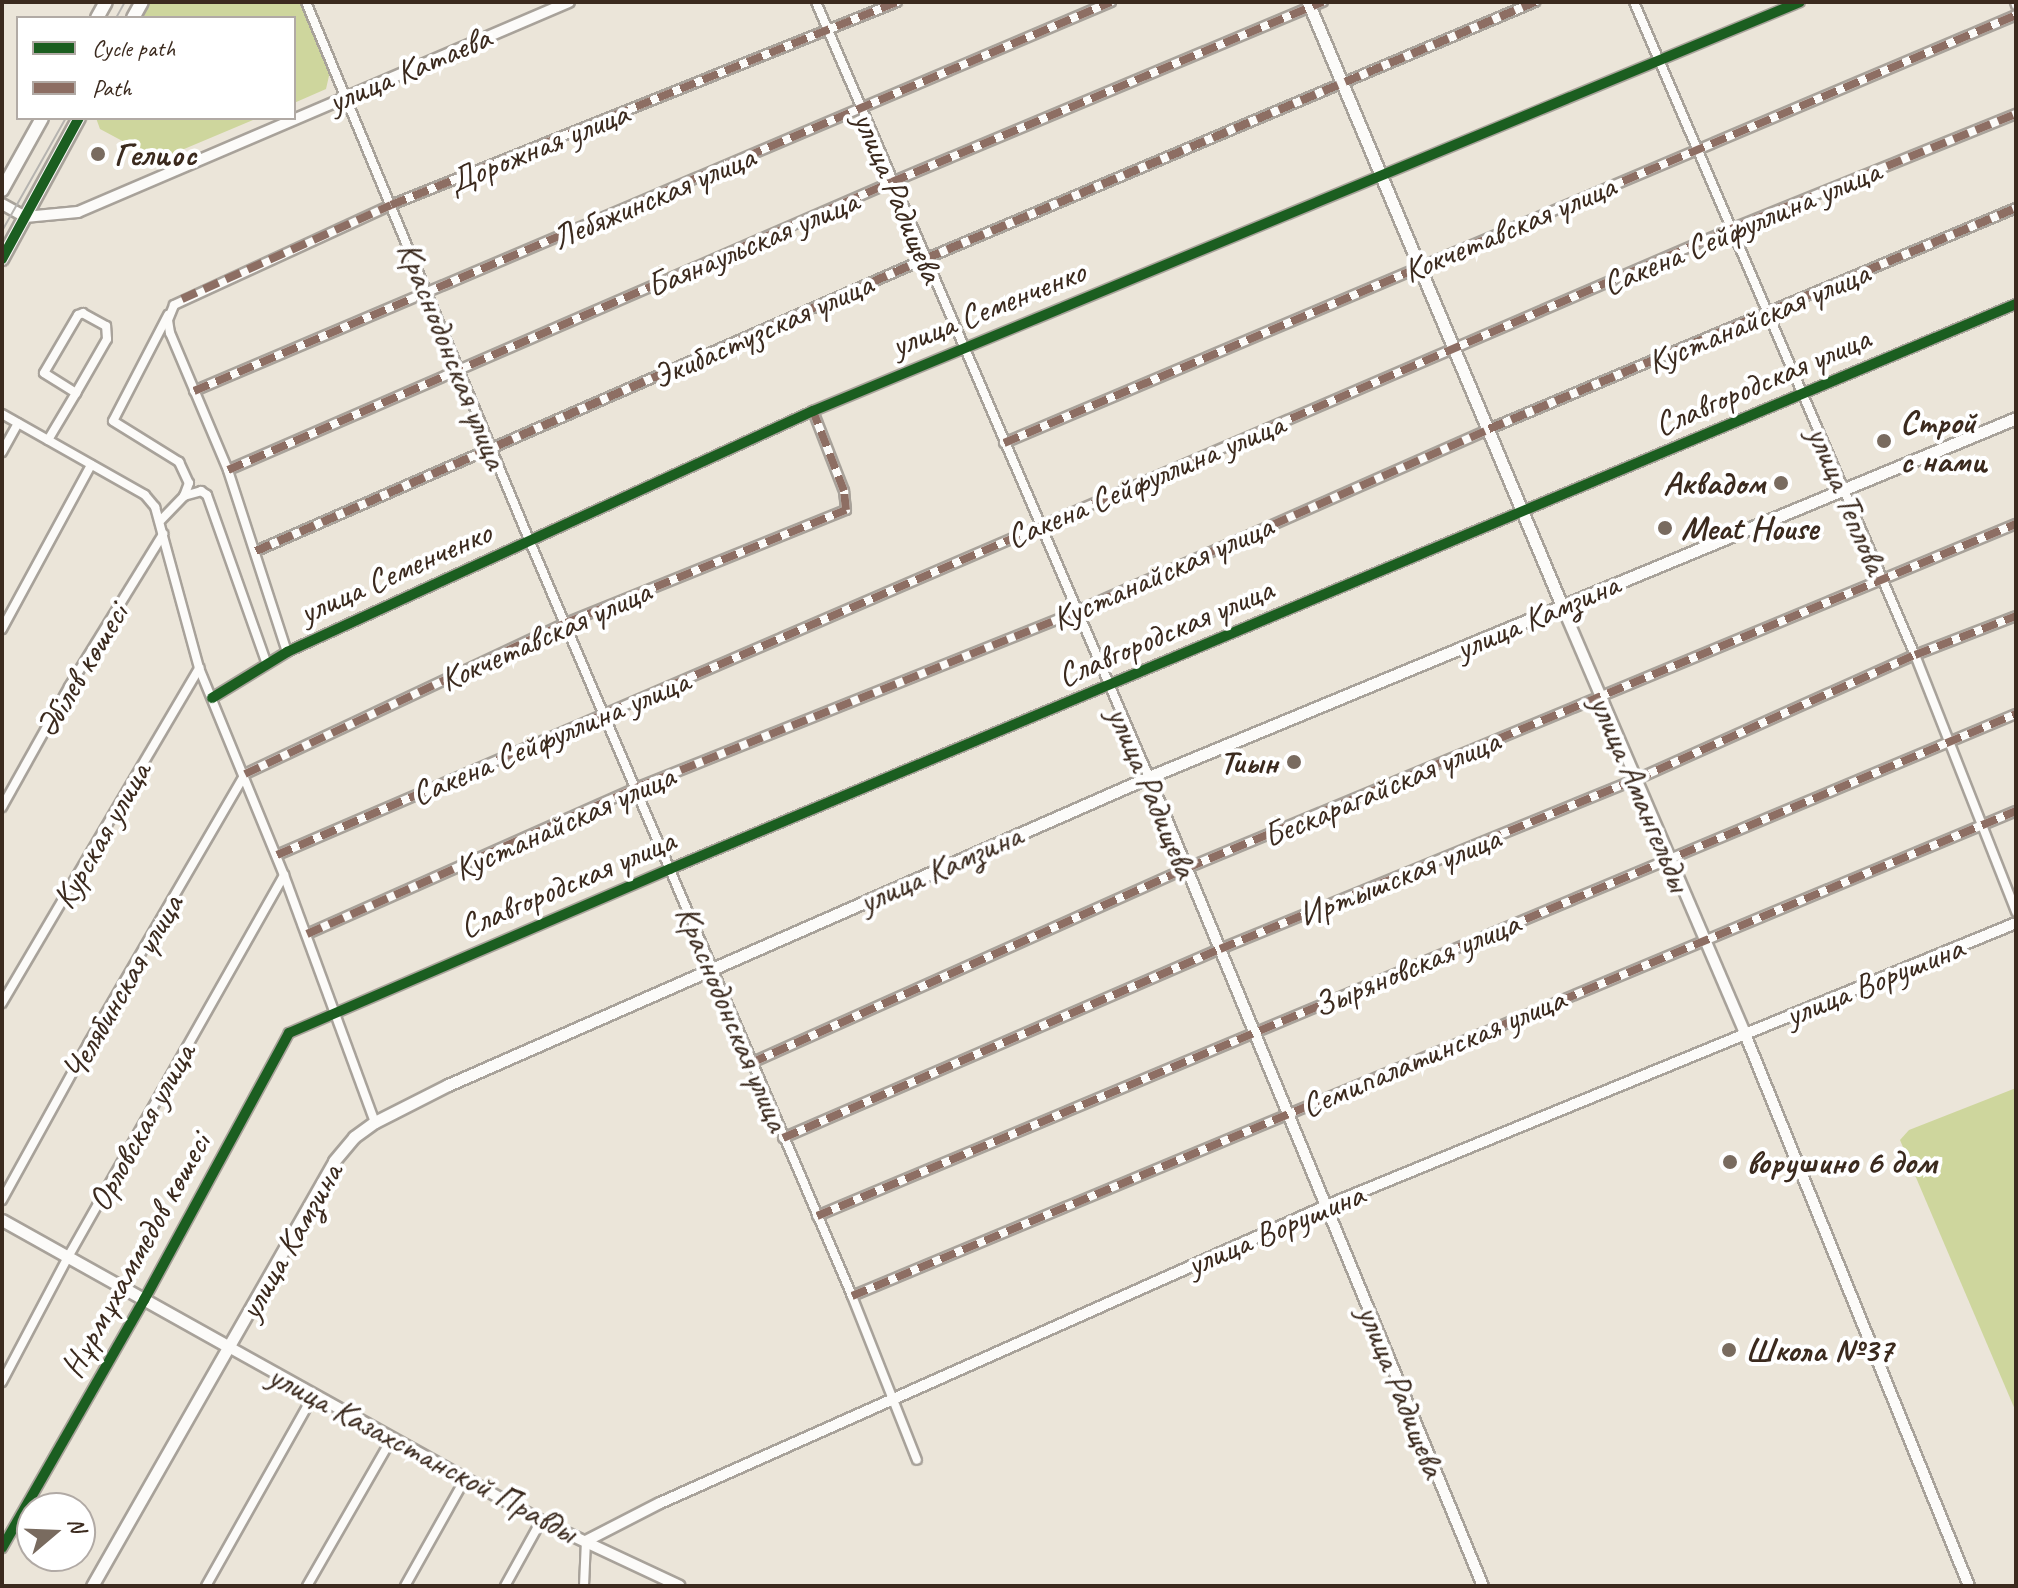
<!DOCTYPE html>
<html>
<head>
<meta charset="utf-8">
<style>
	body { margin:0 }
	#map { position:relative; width:2018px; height:1588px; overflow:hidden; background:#ebe5d9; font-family:Caveat,sans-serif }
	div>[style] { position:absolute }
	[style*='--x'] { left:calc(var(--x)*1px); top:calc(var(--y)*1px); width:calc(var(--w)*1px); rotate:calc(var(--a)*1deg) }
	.green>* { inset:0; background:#ced69d }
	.roads { filter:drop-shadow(2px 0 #a8a29a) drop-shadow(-2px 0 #a8a29a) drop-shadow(0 2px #a8a29a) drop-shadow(0 -2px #a8a29a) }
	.minor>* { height:8px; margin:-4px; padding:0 4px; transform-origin:4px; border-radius:4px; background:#fcfbf9 }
	.tertiary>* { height:10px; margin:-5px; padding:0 5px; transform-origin:5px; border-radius:5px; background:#fcfbf9 }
	.secondary>* { height:11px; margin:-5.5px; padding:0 5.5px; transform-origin:5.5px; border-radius:5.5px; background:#fcfbf9 }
	.primary>* { height:12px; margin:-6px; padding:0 6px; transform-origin:6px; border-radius:6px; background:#fcfbf9 }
	.tram>* { height:2px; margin:-1px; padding:0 1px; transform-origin:1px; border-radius:1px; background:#b6b4b0 }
	.quiet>* { height:8px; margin-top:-4px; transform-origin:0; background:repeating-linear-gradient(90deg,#8d6e63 0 16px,transparent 0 24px) }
	.cycleway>* { height:10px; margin:-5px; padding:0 5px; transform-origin:5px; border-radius:5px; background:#1b5e20 }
	.dots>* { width:22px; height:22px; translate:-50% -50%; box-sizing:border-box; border:4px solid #fff; border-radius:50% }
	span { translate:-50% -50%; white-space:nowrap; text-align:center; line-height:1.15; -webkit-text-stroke:8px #fff; paint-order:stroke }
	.street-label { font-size:34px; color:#3b2a1e }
	.poi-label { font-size:34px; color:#3b2a1e; font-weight:700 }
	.left { translate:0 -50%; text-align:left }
	.right { translate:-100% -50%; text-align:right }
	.frame { position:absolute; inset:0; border:4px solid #3b2a1e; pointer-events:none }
	.legend { position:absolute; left:16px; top:16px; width:280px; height:104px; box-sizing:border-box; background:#fff; border:2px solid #b1aaa5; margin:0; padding:10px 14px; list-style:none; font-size:24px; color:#3b2a1e }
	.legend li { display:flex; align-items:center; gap:16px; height:40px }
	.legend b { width:40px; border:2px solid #b1aaa5 }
	.north { position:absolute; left:16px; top:1492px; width:80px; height:80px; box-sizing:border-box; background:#fff; border:2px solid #b1aaa5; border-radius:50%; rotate:71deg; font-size:22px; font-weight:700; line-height:32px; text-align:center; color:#3b2a1e }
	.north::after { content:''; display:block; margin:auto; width:28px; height:36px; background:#796b5f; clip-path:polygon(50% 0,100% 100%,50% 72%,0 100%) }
</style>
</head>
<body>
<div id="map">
	<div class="green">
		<div style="clip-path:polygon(150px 2px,302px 2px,331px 67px,326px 89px,294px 103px,294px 18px,141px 18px)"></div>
		<div style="clip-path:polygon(96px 118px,258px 118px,158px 160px,100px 129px)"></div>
		<div style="clip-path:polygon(2016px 1088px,2016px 1412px,1900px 1140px,1909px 1130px)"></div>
	</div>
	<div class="roads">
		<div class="minor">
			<div style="--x:306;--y:2;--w:585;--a:67.47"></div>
			<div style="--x:530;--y:542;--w:820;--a:66.87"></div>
			<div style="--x:852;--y:1296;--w:176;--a:68.4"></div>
			<div style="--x:816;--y:2;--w:844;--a:66.75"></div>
			<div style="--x:1634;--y:2;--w:711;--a:66.72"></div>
			<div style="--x:1915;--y:655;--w:276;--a:68.5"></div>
			<div style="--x:2015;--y:2;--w:3;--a:72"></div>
			<div style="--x:168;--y:315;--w:119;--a:117.4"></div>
			<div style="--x:113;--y:421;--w:78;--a:31.8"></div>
			<div style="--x:179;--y:462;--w:23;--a:65"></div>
			<div style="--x:189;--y:483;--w:14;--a:111"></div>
			<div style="--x:194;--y:391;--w:996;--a:-22.99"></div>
			<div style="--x:2;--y:414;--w:164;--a:29.5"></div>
			<div style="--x:145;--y:495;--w:16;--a:50"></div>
			<div style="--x:155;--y:507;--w:167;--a:74.7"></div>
			<div style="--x:199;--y:668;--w:224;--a:67.7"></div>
			<div style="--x:284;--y:875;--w:263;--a:69.8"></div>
			<div style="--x:48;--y:440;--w:55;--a:-59.2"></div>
			<div style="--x:76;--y:393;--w:62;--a:-60.1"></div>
			<div style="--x:107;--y:339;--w:13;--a:-94"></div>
			<div style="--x:106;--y:326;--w:26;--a:-151"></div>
			<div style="--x:83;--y:313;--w:5;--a:158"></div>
			<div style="--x:78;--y:315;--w:67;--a:120.4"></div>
			<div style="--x:44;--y:373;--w:38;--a:32"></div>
			<div style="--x:1004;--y:443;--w:1099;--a:-22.92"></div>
			<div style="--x:2;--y:452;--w:33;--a:-61"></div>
			<div style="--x:228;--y:470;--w:724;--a:-23.45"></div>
			<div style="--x:892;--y:182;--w:467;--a:-22.7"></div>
			<div style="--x:161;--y:520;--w:33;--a:-46"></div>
			<div style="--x:184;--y:496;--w:18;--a:-16"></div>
			<div style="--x:201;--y:491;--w:7;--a:34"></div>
			<div style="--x:207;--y:495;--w:179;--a:70.5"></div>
			<div style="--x:256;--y:551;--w:730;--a:-23.58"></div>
			<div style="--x:925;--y:259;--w:662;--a:-22.85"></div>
			<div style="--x:2;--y:629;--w:187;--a:-61.5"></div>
			<div style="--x:287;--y:652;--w:191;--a:-108"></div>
			<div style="--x:228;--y:470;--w:149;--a:-112.9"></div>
			<div style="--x:170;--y:333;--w:13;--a:-99"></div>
			<div style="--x:168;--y:320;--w:16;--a:-68"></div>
			<div style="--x:174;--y:305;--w:239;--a:-24.7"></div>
			<div style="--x:391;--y:205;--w:545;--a:-21.86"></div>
			<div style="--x:212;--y:698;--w:88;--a:-31.5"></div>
			<div style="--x:287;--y:652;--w:579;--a:-24.62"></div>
			<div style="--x:813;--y:411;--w:1068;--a:-22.51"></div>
			<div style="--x:2;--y:807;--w:137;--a:-60.8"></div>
			<div style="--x:69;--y:687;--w:180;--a:-58.4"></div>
			<div style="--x:277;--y:855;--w:1583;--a:-23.29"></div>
			<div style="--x:1731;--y:229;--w:307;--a:-22"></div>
			<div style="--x:307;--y:934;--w:360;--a:-23.9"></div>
			<div style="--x:636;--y:788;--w:473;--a:-21.8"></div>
			<div style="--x:1075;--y:612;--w:453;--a:-23.8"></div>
			<div style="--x:1489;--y:429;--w:571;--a:-22.75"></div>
			<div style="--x:2;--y:1003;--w:389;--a:-59.5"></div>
			<div style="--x:751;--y:1063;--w:478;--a:-24.1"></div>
			<div style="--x:1187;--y:868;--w:898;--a:-22.54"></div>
			<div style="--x:783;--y:1138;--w:476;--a:-23.4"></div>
			<div style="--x:1220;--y:949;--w:448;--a:-22.2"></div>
			<div style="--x:1635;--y:780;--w:307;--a:-24.1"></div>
			<div style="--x:1915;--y:655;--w:108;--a:-21.1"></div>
			<div style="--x:2;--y:1200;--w:178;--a:-61.1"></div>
			<div style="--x:88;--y:1044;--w:312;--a:-59.8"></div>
			<div style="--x:245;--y:774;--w:355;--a:-25.2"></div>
			<div style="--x:566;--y:623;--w:302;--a:-22"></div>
			<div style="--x:846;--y:510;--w:19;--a:-96"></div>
			<div style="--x:844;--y:491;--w:86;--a:-111.2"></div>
			<div style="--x:817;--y:1216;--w:1300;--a:-22.72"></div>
			<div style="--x:852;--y:1296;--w:1261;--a:-22.62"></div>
			<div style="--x:2;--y:1382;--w:141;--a:-62.2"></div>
			<div style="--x:68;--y:1257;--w:439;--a:-60.5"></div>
			<div style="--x:2;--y:1548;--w:286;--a:-60.2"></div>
			<div style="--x:144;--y:1300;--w:304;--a:-61.5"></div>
			<div style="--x:289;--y:1033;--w:415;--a:-23.3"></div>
			<div style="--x:670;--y:869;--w:1460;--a:-22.77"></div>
			<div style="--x:206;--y:1586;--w:220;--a:-60.6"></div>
			<div style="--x:307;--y:1586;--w:171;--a:-60.1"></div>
			<div style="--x:405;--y:1586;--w:123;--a:-60.7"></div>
			<div style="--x:505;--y:1586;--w:74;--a:-61"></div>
			<div style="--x:584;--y:1586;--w:45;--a:-87.5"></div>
		</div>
		<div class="tertiary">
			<div style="--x:2;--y:204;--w:26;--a:29"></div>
			<div style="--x:25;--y:217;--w:53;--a:-5.4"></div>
			<div style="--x:78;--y:212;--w:534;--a:-23.16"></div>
			<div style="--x:1562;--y:606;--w:465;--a:66.8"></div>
			<div style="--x:1745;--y:1034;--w:596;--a:67.91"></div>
			<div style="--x:1149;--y:777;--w:875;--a:67.57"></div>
			<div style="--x:229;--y:1347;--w:357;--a:29.1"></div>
			<div style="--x:541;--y:1521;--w:153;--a:25.1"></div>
			<div style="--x:586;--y:1541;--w:83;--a:-27.2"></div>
			<div style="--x:660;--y:1503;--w:729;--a:-24.03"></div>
			<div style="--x:1326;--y:1206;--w:746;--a:-22.3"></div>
		</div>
		<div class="secondary">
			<div style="--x:1308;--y:2;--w:655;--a:67.19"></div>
			<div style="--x:2;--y:1220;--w:260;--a:29.2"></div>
			<div style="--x:92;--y:1586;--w:489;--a:-60.3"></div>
			<div style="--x:334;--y:1161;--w:31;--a:-50"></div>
			<div style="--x:354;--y:1137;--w:26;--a:-36"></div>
			<div style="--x:375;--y:1122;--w:82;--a:-26.9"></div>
			<div style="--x:448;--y:1085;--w:766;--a:-23.72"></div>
			<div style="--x:1149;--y:777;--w:938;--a:-22.49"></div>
		</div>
		<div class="primary">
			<div style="--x:97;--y:18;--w:18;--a:-61"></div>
			<div style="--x:133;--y:18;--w:18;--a:-61"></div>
			<div style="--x:2;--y:190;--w:82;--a:-60.9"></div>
			<div style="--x:2;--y:259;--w:161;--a:-61.4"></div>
		</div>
	</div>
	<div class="tram">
		<div style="--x:116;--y:18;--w:18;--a:-61"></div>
		<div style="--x:2;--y:231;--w:130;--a:-60.5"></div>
	</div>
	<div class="quiet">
		<div style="--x:182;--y:299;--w:229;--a:-24.2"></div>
		<div style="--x:391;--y:205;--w:545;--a:-21.86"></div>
		<div style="--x:194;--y:391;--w:996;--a:-22.99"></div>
		<div style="--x:1004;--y:443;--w:1099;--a:-22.92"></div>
		<div style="--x:228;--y:470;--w:724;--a:-23.45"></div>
		<div style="--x:892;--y:182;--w:467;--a:-22.7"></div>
		<div style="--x:256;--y:551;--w:730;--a:-23.58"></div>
		<div style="--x:925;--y:259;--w:662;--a:-22.85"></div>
		<div style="--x:245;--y:774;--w:355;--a:-25.2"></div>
		<div style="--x:566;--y:623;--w:302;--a:-22"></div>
		<div style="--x:846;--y:510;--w:19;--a:-96"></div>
		<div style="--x:844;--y:491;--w:86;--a:-111.2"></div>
		<div style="--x:277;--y:855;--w:1583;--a:-23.29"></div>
		<div style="--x:1731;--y:229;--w:307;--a:-22"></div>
		<div style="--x:307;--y:934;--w:360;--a:-23.9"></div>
		<div style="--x:636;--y:788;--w:473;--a:-21.8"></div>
		<div style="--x:1075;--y:612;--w:453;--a:-23.8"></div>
		<div style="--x:1489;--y:429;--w:571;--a:-22.75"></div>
		<div style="--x:751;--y:1063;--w:478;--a:-24.1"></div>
		<div style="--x:1187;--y:868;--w:898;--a:-22.54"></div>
		<div style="--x:783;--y:1138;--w:476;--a:-23.4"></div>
		<div style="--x:1220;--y:949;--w:448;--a:-22.2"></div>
		<div style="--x:1635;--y:780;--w:307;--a:-24.1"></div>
		<div style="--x:1915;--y:655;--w:108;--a:-21.1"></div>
		<div style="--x:817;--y:1216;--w:1300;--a:-22.72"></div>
		<div style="--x:852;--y:1296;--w:1261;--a:-22.62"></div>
	</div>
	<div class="cycleway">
		<div style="--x:2;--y:259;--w:161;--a:-61.4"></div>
		<div style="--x:212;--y:698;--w:88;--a:-31.5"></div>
		<div style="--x:287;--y:652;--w:579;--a:-24.62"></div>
		<div style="--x:813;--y:411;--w:1068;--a:-22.51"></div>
		<div style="--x:2;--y:1548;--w:286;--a:-60.2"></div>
		<div style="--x:144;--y:1300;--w:304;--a:-61.5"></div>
		<div style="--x:289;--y:1033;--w:415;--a:-23.3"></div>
		<div style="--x:670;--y:869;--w:1460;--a:-22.77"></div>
	</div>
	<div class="dots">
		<div style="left:98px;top:154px;background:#796b5f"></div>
		<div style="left:1884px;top:441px;background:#796b5f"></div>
		<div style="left:1781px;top:483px;background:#796b5f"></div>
		<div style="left:1665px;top:528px;background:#796b5f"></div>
		<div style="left:1294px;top:762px;background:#796b5f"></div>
		<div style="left:1730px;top:1162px;background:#796b5f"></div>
		<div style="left:1729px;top:1350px;background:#796b5f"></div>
	</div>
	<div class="street-label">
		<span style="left:409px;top:69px;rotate:-23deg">улица Катаева</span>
		<span style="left:538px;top:147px;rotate:-22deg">Дорожная улица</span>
		<span style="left:653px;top:197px;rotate:-23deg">Лебяжинская улица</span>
		<span style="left:899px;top:197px;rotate:67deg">улица Радищева</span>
		<span style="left:1741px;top:227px;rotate:-23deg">Сакена Сейфуллина улица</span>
		<span style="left:1509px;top:228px;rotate:-23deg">Кокчетавская улица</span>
		<span style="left:752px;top:243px;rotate:-23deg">Баянаульская улица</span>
		<span style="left:988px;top:308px;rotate:-22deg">улица Семенченко</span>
		<span style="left:1758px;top:317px;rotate:-23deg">Кустанайская улица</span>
		<span style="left:762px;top:330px;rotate:-24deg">Экибастузская улица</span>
		<span style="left:453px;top:355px;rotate:68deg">Краснодонская улица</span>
		<span style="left:1762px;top:381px;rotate:-23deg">Славгородская улица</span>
		<span style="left:1145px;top:480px;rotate:-23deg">Сакена Сейфуллина улица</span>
		<span style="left:1848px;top:500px;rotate:67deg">улица Теплова</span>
		<span style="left:395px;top:572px;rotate:-24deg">улица Семенченко</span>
		<span style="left:1162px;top:572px;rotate:-24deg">Кустанайская улица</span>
		<span style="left:1537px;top:616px;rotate:-23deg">улица Камзина</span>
		<span style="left:1165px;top:632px;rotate:-23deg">Славгородская улица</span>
		<span style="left:545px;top:635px;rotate:-24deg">Кокчетавская улица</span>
		<span style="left:81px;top:670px;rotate:-59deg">Әбілев көшесі</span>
		<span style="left:550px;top:737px;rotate:-23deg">Сакена Сейфуллина улица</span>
		<span style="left:1381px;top:788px;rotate:-23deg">Бескарагайская улица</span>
		<span style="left:1153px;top:792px;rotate:67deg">улица Радищева</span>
		<span style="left:1641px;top:793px;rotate:67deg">улица Амангельды</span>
		<span style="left:564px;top:822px;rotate:-24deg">Кустанайская улица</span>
		<span style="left:101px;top:835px;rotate:-60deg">Курская улица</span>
		<span style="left:940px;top:868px;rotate:-24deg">улица Камзина</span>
		<span style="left:1399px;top:876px;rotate:-22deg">Иртышская улица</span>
		<span style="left:567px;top:883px;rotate:-23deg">Славгородская улица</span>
		<span style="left:1416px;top:964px;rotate:-23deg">Зыряновская улица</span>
		<span style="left:1874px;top:981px;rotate:-22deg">улица Ворушина</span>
		<span style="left:122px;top:987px;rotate:-60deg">Челябинская улица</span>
		<span style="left:733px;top:1018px;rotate:67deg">Краснодонская улица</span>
		<span style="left:1433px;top:1052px;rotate:-23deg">Семипалатинская улица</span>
		<span style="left:141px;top:1127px;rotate:-61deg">Орловская улица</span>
		<span style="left:1275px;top:1229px;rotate:-23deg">улица Ворушина</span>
		<span style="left:290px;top:1241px;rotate:-60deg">улица Камзина</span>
		<span style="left:135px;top:1255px;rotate:-61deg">Нұрмұхаммедов көшесі</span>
		<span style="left:1402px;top:1391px;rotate:68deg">улица Радищева</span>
		<span style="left:423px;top:1453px;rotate:28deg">улица Казахстанской Правды</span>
	</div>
	<div class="poi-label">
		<span class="left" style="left:114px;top:154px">Гелиос</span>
		<span class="left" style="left:1900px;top:441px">Строй<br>с нами</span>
		<span class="right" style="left:1765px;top:483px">Аквадом</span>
		<span class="left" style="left:1681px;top:528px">Meat House</span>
		<span class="right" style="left:1278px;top:762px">Тиын</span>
		<span class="left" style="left:1746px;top:1162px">ворушино 6 дом</span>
		<span class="left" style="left:1745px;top:1350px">Школа №37</span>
	</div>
	<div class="frame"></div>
	<ul class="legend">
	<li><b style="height:10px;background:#1b5e20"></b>Cycle path</li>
	<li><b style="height:10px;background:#8d6e63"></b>Path</li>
	</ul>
	<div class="north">N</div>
</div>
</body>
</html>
